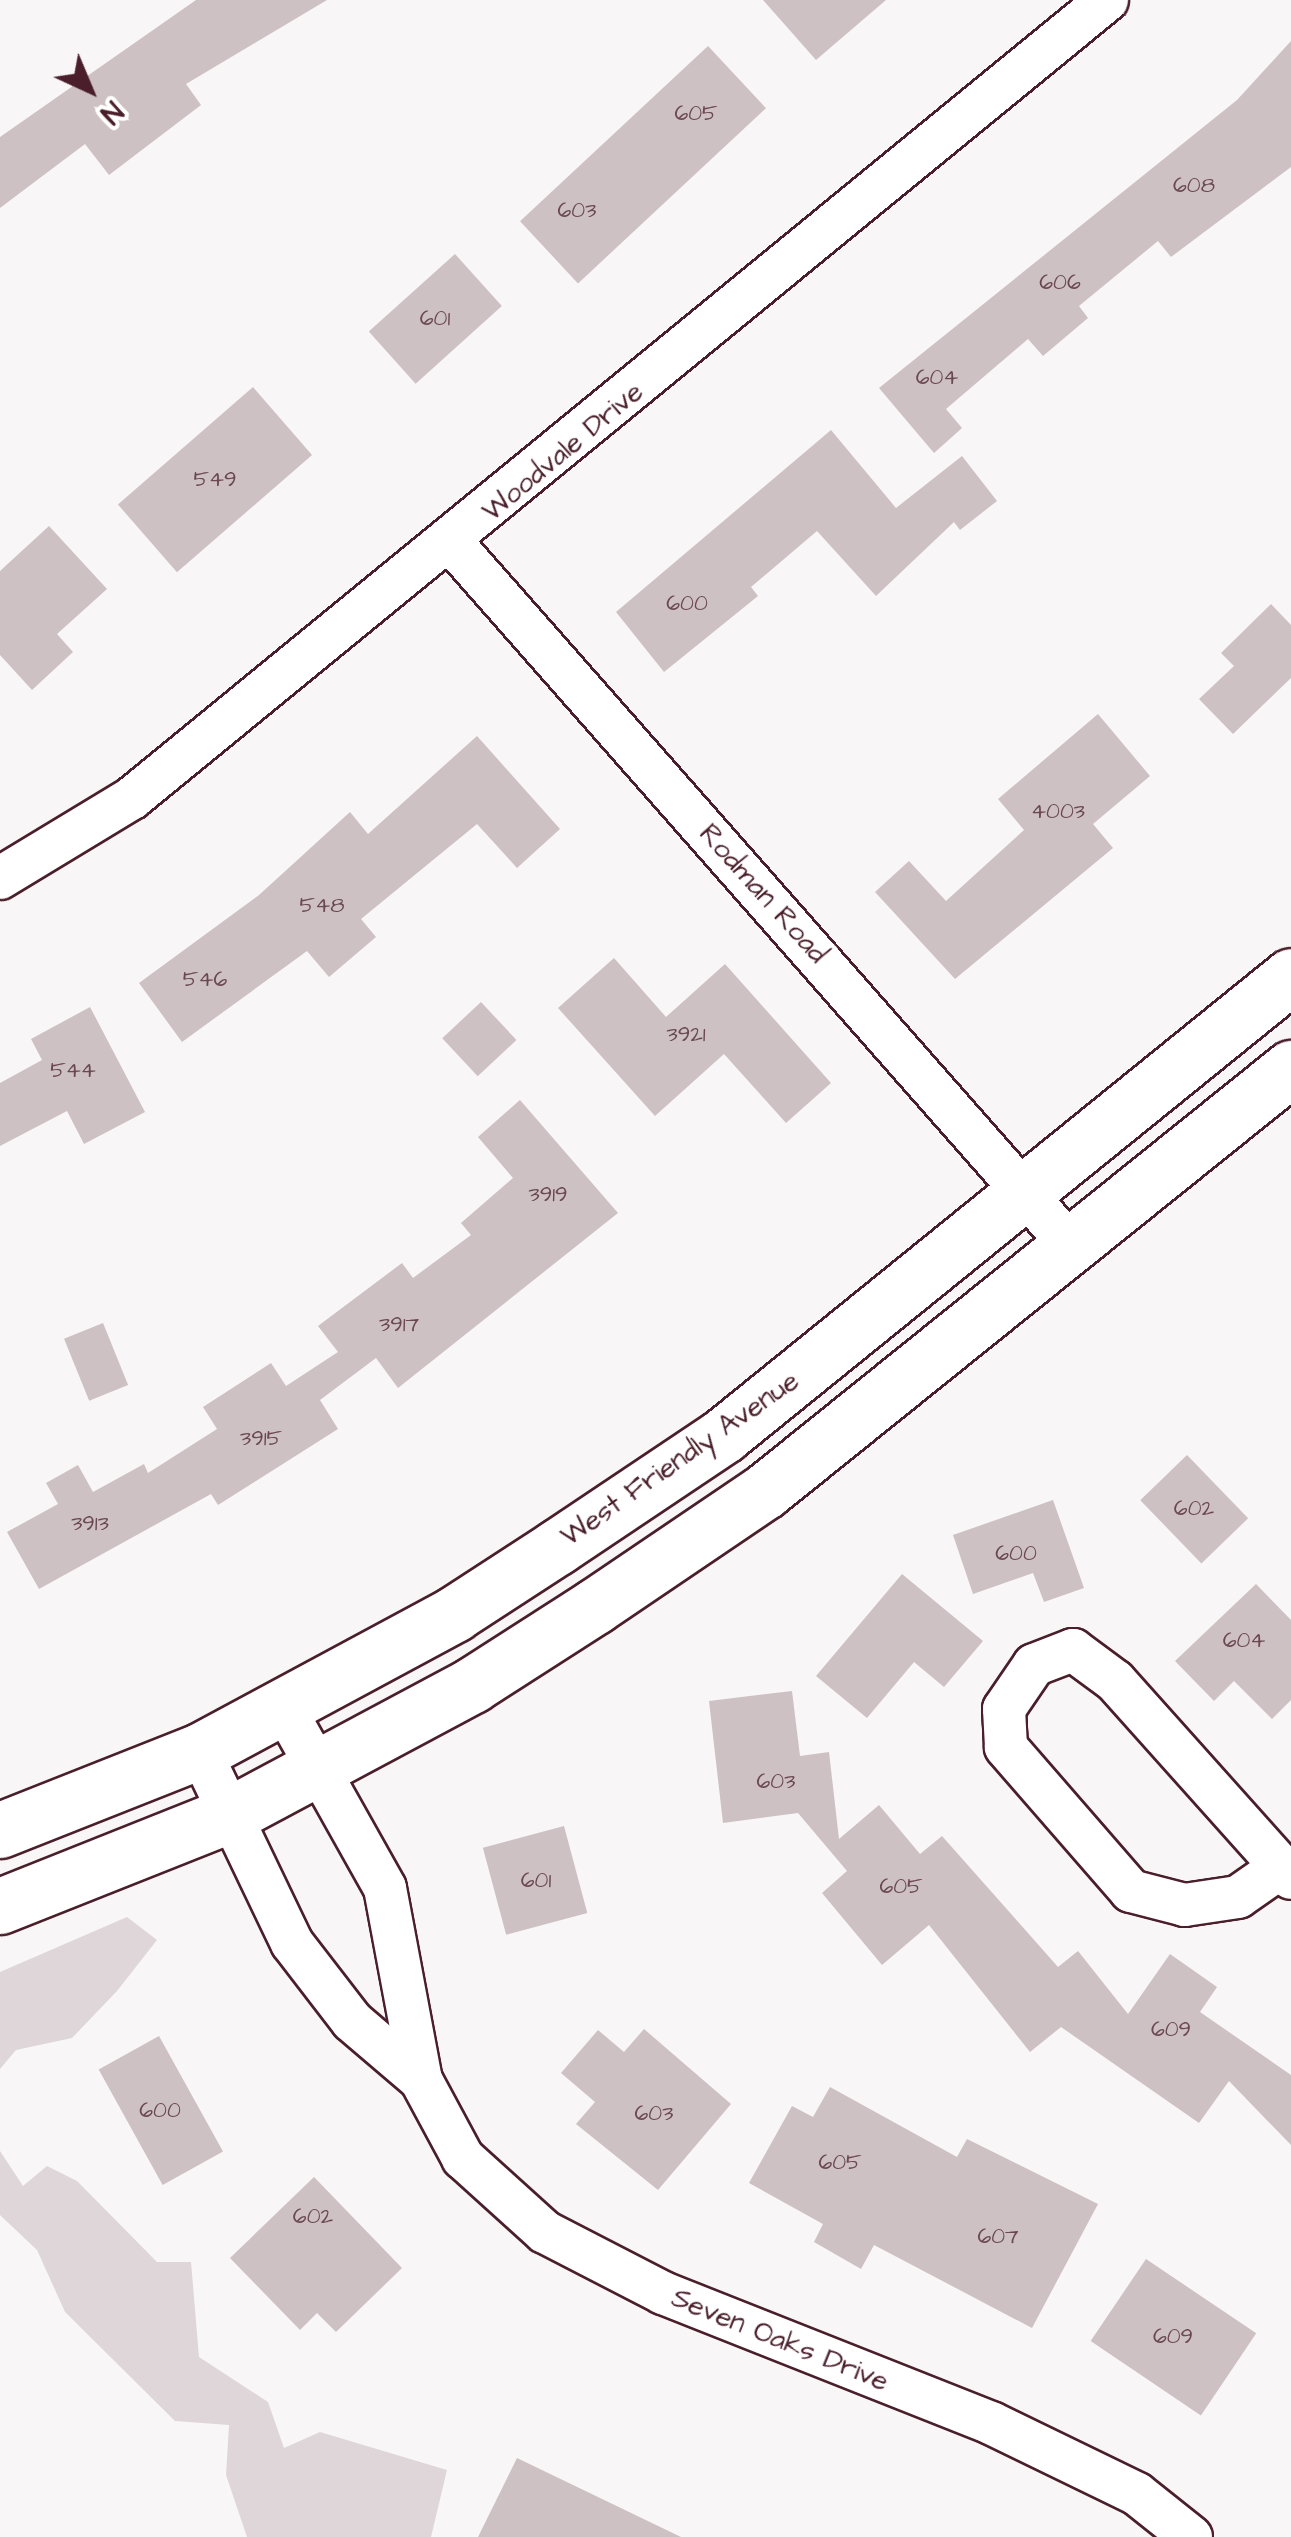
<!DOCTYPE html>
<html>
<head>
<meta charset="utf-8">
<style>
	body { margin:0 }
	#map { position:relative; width:1291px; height:2537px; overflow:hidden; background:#f8f6f7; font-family:"Architects Daughter",sans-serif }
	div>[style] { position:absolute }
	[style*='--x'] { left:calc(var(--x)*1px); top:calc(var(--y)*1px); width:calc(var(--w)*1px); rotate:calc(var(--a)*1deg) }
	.green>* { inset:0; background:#ded6d9 }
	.building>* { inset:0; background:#cdc1c4; transform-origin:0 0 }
	.roads { filter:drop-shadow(2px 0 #4a1f2b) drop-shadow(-2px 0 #4a1f2b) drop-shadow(0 2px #4a1f2b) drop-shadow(0 -2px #4a1f2b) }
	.street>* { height:42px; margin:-21px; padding:0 21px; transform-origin:21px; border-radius:21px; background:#fff }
	.secondary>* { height:55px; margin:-27.5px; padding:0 27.5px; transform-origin:27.5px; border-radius:27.5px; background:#fff }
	span { translate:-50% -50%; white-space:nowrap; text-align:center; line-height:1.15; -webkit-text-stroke:8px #fff; paint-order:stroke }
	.number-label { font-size:22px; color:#6b4851 }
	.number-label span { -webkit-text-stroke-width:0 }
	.street-label { font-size:28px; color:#4a1f2b }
	.north { position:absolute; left:40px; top:40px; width:100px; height:100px; -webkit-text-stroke:8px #fff; paint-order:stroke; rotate:136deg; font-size:28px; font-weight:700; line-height:40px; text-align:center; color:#4a1f2b }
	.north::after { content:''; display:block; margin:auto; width:35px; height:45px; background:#4a1f2b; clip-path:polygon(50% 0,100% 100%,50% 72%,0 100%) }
</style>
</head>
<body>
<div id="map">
	<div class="green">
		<div style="clip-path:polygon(127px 1917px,157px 1940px,117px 1991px,72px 2038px,16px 2050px,0 2069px,0 1972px)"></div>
		<div style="clip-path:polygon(0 2151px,23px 2186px,47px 2166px,77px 2181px,157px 2262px,191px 2262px,199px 2357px,268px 2402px,284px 2448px,320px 2432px,447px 2470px,431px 2537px,247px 2537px,226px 2475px,229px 2425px,175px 2421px,65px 2312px,37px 2250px,0 2215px)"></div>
	</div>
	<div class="building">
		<div style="clip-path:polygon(196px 0,327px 0,186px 84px,201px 105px,109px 175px,85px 144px,0 208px,0 137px)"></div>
		<div style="clip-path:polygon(763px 0,886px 0,816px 60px)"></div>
		<div style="clip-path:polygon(1291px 41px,1291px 167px,1171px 257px,1158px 241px,1079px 306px,1088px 318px,1043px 356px,1028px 339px,946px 409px,962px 428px,934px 453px,879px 388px,1237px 100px)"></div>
		<div style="left:708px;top:46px;width:85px;height:257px;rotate:47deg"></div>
		<div style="left:455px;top:254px;width:70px;height:116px;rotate:48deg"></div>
		<div style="left:253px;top:387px;width:90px;height:179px;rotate:49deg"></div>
		<div style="clip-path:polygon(831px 430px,896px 508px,962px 456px,997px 501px,960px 530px,954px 522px,876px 596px,817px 531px,751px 587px,758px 596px,664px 672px,616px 612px)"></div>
		<div style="clip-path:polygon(49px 526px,107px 589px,57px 634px,73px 652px,32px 690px,0 655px,0 571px)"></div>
		<div style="clip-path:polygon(1271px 604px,1291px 625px,1291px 678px,1233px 734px,1199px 699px,1234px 666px,1221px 653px)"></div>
		<div style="clip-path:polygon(1098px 714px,1150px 776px,1093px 824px,1113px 848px,955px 979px,875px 892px,909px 861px,946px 901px,1024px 830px,998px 799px)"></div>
		<div style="clip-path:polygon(477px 736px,560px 829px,517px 868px,477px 824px,361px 919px,376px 937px,329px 977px,307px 951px,182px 1042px,139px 983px,259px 895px,350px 812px,368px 834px)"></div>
		<div style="clip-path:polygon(614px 958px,666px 1017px,725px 964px,831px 1083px,786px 1123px,724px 1054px,655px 1116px,558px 1008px)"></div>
		<div style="left:481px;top:1002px;width:52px;height:53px;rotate:47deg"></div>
		<div style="clip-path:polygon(90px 1007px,145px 1112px,84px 1144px,67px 1111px,0 1146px,0 1083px,42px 1060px,31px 1039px)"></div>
		<div style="clip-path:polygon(520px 1100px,618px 1213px,398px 1388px,376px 1358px,320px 1400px,338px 1429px,218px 1505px,211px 1494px,39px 1589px,7px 1532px,58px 1504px,46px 1483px,78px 1465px,93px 1492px,144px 1464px,148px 1473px,217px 1429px,203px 1407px,271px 1363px,286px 1386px,338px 1352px,318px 1326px,402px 1263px,413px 1278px,471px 1235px,461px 1223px,513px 1178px,478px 1137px)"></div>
		<div style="left:103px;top:1323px;width:67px;height:42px;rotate:68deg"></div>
		<div style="left:1187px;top:1455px;width:88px;height:65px;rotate:46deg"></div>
		<div style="clip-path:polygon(1053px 1500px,1084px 1588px,1044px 1602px,1033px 1573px,973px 1594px,953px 1535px)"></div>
		<div style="clip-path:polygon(902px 1574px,983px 1641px,944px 1687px,914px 1662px,867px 1718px,816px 1676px)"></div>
		<div style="clip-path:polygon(1256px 1584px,1291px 1620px,1291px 1700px,1272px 1719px,1234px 1681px,1214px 1701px,1175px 1661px)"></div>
		<div style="clip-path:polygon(792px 1691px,800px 1756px,829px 1752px,839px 1839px,879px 1805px,920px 1854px,942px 1836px,1058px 1967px,1078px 1951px,1128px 2014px,1170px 1954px,1217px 1987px,1200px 2012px,1291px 2075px,1291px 2145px,1229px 2081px,1199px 2123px,1061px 2027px,1030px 2052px,929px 1925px,882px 1965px,822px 1893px,847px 1871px,798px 1813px,723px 1823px,709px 1701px)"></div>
		<div style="left:564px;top:1826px;width:90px;height:84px;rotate:75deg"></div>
		<div style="clip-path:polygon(644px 2029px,731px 2104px,658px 2190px,576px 2124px,595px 2102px,561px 2073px,598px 2030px,624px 2052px)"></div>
		<div style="left:159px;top:2036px;width:132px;height:69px;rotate:61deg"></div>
		<div style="clip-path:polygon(830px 2087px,957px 2157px,967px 2139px,1098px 2204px,1032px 2328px,874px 2245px,861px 2269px,814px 2242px,823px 2224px,749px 2183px,792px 2106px,813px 2117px)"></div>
		<div style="clip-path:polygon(314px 2177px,402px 2268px,336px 2332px,317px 2313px,300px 2330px,230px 2258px)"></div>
		<div style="left:1146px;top:2259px;width:133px;height:99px;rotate:34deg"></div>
		<div style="clip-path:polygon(517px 2458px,681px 2537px,478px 2537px)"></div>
	</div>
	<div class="roads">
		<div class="street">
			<div style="--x:452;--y:543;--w:938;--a:48.63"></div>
			<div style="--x:0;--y:878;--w:154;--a:-31.2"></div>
			<div style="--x:132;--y:798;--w:1260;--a:-39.3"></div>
			<div style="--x:284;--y:1708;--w:206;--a:60.7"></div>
			<div style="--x:385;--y:1888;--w:195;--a:79.4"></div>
			<div style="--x:421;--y:2080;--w:89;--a:61.7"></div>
			<div style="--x:463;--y:2158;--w:110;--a:42.1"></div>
			<div style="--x:545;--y:2232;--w:133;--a:27.3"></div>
			<div style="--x:663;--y:2293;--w:353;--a:21.6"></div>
			<div style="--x:991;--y:2423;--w:162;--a:25.9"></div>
			<div style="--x:1137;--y:2494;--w:69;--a:38.5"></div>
			<div style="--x:200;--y:1751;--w:213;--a:64.4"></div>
			<div style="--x:292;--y:1943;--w:98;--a:52.4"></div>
			<div style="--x:352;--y:2021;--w:91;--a:40.5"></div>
			<div style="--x:1281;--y:1867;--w:52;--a:145.1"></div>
			<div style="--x:1238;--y:1897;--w:54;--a:171.4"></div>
			<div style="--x:1185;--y:1905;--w:56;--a:-165.5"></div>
			<div style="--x:1131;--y:1891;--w:191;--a:-131"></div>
			<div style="--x:1006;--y:1747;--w:38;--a:-93"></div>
			<div style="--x:1004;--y:1709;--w:53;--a:-55.7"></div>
			<div style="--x:1034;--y:1665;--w:42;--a:-21"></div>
			<div style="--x:1073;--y:1650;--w:52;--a:36.4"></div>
			<div style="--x:1115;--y:1681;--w:264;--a:48.2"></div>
		</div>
		<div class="secondary">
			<div style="--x:0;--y:1830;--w:215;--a:-21.6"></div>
			<div style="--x:200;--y:1751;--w:289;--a:-28.3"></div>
			<div style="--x:454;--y:1614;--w:123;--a:-33"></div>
			<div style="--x:557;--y:1547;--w:201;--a:-33.8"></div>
			<div style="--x:724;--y:1435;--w:729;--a:-38.99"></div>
			<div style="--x:0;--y:1906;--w:246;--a:-21.7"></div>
			<div style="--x:229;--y:1815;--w:276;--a:-28.1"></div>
			<div style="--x:472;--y:1685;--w:146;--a:-32.7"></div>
			<div style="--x:595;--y:1606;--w:205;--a:-34.1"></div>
			<div style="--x:765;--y:1491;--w:675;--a:-38.81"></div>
		</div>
	</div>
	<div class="number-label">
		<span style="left:696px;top:114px">605</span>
		<span style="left:1194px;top:186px">608</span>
		<span style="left:577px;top:211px">603</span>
		<span style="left:1060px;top:283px">606</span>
		<span style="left:435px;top:319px">601</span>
		<span style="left:937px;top:378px">604</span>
		<span style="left:215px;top:480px">549</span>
		<span style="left:687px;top:604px">600</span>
		<span style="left:1058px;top:812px">4003</span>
		<span style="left:322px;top:906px">548</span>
		<span style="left:205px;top:980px">546</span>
		<span style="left:686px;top:1035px">3921</span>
		<span style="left:73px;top:1071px">544</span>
		<span style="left:548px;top:1195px">3919</span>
		<span style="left:399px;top:1325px">3917</span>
		<span style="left:261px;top:1439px">3915</span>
		<span style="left:1194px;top:1509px">602</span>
		<span style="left:90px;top:1524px">3913</span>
		<span style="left:1016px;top:1554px">600</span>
		<span style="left:1244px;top:1641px">604</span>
		<span style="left:776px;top:1782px">603</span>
		<span style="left:536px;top:1881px">601</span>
		<span style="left:901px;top:1887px">605</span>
		<span style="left:1171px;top:2030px">609</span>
		<span style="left:160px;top:2111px">600</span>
		<span style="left:654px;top:2114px">603</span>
		<span style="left:840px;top:2163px">605</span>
		<span style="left:313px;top:2217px">602</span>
		<span style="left:998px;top:2237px">607</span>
		<span style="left:1173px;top:2337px">609</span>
	</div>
	<div class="street-label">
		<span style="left:563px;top:452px;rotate:-40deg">Woodvale Drive</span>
		<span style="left:763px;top:894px;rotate:48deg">Rodman Road</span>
		<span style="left:680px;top:1459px;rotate:-35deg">West Friendly Avenue</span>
		<span style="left:780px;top:2340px;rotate:22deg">Seven Oaks Drive</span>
	</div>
	<div class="north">N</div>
</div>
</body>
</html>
